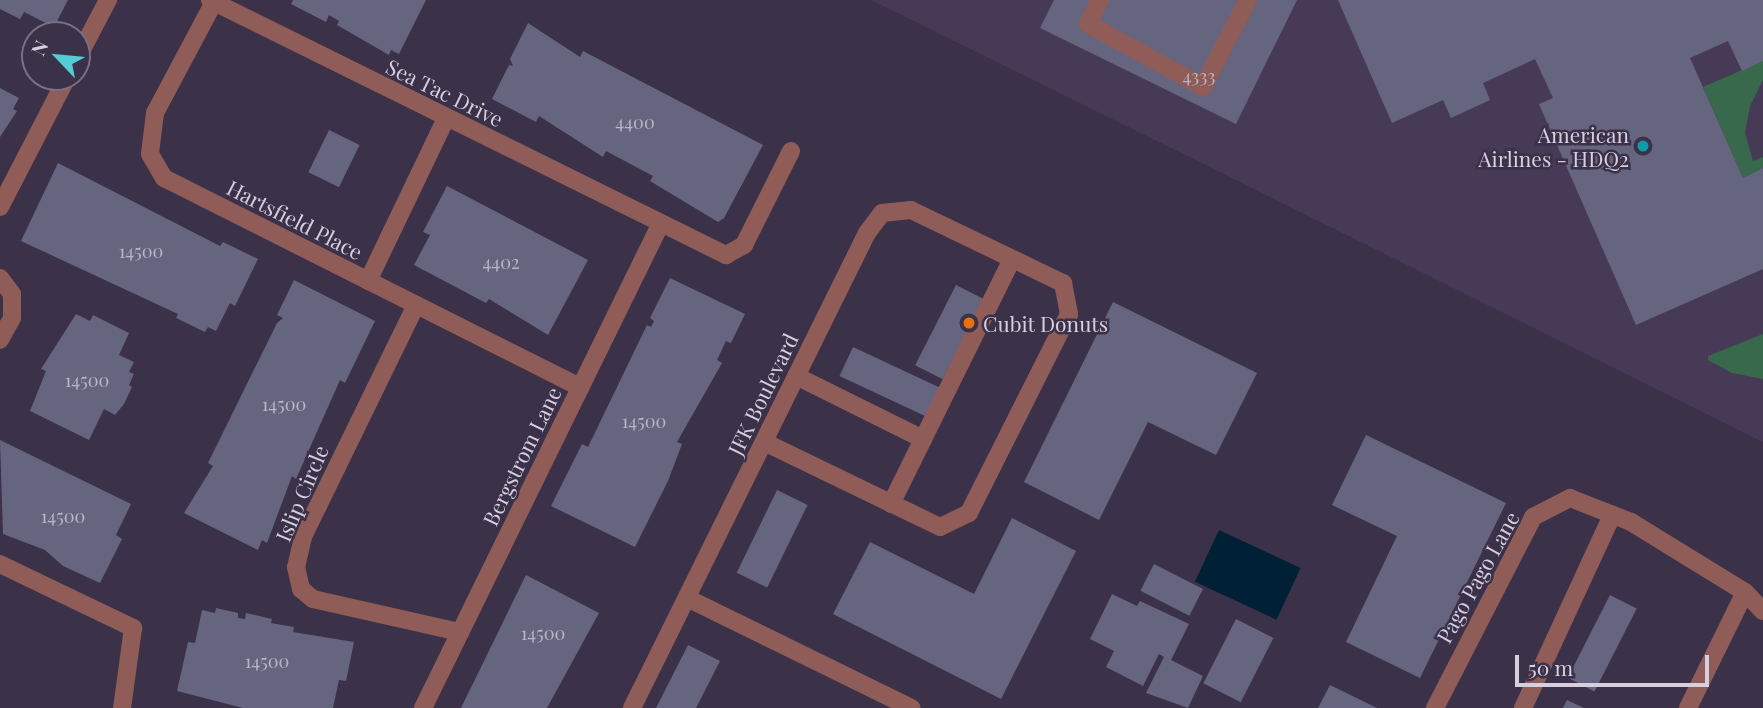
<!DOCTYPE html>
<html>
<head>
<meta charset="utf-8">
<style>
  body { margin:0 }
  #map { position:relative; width:1763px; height:708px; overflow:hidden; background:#3b3149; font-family:"Playfair Display",serif }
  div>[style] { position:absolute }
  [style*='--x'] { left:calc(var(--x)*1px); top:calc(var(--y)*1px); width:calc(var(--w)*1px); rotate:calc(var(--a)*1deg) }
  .built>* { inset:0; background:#463a57 }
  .green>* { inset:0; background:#38694d }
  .water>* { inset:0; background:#002035; transform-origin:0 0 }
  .building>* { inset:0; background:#666580; transform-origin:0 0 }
  .minor>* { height:18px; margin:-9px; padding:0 9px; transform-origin:9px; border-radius:9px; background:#8f5c58 }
  .dots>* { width:19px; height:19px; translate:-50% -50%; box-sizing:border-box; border:4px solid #3b3149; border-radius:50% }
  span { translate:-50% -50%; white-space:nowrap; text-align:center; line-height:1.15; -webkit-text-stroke:5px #3b3149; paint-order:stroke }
  .number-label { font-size:18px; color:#b9b4c6 }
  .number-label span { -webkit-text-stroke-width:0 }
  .street-label { font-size:21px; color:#d5cfde }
  .poi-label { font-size:21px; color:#d5cfde }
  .right { translate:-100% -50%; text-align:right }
  .left { translate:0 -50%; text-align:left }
  .north { position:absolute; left:21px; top:21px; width:70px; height:70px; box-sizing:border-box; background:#3b3149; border:2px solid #797085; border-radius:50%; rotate:296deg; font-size:19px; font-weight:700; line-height:28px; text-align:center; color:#d5cfde }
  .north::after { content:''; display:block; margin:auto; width:24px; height:32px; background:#52ccd5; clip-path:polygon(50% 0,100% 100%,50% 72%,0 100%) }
  .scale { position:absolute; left:1515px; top:655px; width:194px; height:32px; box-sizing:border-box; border:4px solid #d5cfde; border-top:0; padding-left:9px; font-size:21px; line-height:24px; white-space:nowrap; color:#d5cfde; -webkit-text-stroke:5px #3b3149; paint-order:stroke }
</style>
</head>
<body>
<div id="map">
  <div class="built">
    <div style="clip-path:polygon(871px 0,1763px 0,1763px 442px,1234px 179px)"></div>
  </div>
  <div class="green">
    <div style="clip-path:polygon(1763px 61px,1763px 80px,1750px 106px,1745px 133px,1753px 161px,1763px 157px,1763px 168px,1743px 178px,1703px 87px)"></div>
    <div style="clip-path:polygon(1763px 334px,1763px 379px,1732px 373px,1708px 360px,1708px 356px)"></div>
  </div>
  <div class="water">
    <div style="left:1219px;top:530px;width:90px;height:57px;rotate:25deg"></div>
  </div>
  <div class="building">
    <div style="clip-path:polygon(0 0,68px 0,54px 27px,24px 12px,20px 19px,0 9px)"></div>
    <div style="clip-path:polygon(293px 0,426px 0,399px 54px,391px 50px,389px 55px,337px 25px,339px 21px,329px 15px,326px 22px,291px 4px)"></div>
    <div style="clip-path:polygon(1054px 0,1297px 0,1236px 124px,1040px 28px)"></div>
    <div style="clip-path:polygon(1338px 0,1763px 0,1763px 61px,1742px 71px,1728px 41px,1690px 58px,1743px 178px,1763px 168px,1763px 269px,1636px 325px,1539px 104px,1553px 98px,1535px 59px,1483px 83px,1490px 100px,1451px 118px,1443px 100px,1392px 123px)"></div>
    <div style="clip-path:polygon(528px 23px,580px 57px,583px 51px,763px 145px,724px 218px,718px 222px,650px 181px,653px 176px,606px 151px,603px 157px,539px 116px,536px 122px,492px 99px,509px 65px,513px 66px,510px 59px)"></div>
    <div style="clip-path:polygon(0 88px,19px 98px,13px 109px,17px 111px,0 137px)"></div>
    <div style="left:329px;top:130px;width:34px;height:47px;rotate:26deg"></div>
    <div style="clip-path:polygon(58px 163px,220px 246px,223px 242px,258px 259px,235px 306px,230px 303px,216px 331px,208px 327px,205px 332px,176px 318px,178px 314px,21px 241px)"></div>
    <div style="clip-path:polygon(447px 186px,588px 260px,548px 335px,489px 299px,486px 303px,414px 265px,430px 235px,423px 232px)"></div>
    <div style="clip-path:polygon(670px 278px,745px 314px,731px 343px,726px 341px,717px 360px,722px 363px,677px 442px,682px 444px,668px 481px,635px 547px,551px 506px,582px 444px,588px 447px,647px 325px,651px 327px,654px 321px,650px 318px)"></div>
    <div style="clip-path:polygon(294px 280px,375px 321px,345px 383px,340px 380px,296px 479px,292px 476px,267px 543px,262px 540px,258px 550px,184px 513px,213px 466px,208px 463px,277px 323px,283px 318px,277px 315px)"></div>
    <div style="left:956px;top:285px;width:31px;height:90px;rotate:27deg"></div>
    <div style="clip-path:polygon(1113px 302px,1257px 373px,1216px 455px,1148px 422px,1099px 520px,1024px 482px)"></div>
    <div style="clip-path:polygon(76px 314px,90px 321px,93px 315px,129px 333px,119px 355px,134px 362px,129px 372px,134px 374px,129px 385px,132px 387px,124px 404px,115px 415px,104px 409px,89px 440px,30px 411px,46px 371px,41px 369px)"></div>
    <div style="left:853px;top:347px;width:95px;height:32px;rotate:25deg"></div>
    <div style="clip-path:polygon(1366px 435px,1506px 503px,1420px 678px,1346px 642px,1397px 536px,1332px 505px)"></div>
    <div style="clip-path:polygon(0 440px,131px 504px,116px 535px,122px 539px,100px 583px,63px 566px,45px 550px,3px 534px)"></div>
    <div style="left:777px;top:490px;width:34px;height:92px;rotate:26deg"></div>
    <div style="clip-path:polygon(1012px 518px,1076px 551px,1001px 699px,833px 614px,870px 542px,974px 594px)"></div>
    <div style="left:1154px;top:564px;width:55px;height:30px;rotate:27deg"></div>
    <div style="clip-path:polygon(526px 575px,599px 613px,547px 708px,461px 708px)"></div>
    <div style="clip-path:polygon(1112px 594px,1137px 606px,1140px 601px,1189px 624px,1171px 660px,1203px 676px,1188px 708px,1146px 693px,1164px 657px,1159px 654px,1143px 686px,1106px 667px,1114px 651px,1090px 639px)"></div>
    <div style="left:1610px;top:595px;width:30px;height:93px;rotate:27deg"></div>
    <div style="clip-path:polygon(216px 608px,238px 613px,238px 618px,245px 619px,246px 613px,272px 619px,271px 623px,294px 627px,293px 632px,354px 642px,346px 681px,339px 680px,333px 708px,243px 708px,177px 691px,188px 642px,195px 643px,202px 610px,215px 613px)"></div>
    <div style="left:1236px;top:619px;width:42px;height:72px;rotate:27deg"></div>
    <div style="clip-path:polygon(688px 645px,720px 661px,696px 708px,656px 708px)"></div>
    <div style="clip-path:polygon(1330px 685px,1377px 708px,1318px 708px)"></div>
    <div style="clip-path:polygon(1567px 700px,1584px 708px,1563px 708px)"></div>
  </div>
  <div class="minor">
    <div style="--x:210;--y:0;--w:576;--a:26.3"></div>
    <div style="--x:726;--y:255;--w:21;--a:-29"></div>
    <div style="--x:744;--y:245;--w:105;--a:-63.4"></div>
    <div style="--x:1100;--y:0;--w:27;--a:117"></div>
    <div style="--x:1088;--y:24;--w:131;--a:28.7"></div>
    <div style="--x:1203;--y:87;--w:98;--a:-62.7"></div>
    <div style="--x:214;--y:2;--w:126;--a:118"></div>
    <div style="--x:155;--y:113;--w:41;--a:97"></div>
    <div style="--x:150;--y:154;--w:28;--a:60"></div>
    <div style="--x:164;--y:178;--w:466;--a:26.7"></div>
    <div style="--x:77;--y:59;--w:67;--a:-62.3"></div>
    <div style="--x:0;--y:207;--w:146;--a:-62.7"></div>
    <div style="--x:0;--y:278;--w:20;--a:53"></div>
    <div style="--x:12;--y:294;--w:24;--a:90"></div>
    <div style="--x:12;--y:318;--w:25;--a:119"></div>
    <div style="--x:368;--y:281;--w:181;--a:-64.4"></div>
    <div style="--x:416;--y:305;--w:258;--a:116"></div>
    <div style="--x:303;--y:537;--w:31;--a:103"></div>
    <div style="--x:296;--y:567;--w:23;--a:77"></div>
    <div style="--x:301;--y:589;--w:16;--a:40"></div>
    <div style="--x:313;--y:599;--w:151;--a:12.7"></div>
    <div style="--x:796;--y:376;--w:142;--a:26.4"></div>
    <div style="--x:891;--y:504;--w:273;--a:-63.7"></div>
    <div style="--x:0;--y:564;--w:148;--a:25.7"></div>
    <div style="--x:133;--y:628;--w:81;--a:97.8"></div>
    <div style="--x:687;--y:598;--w:250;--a:26.1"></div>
    <div style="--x:423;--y:708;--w:538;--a:-63.86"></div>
    <div style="--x:632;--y:708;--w:530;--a:-63.68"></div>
    <div style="--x:867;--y:233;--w:25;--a:-53"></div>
    <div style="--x:882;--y:213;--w:29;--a:-6"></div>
    <div style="--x:911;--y:210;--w:169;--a:25.7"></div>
    <div style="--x:1063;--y:283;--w:32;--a:79"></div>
    <div style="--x:1069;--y:314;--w:223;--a:116.7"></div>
    <div style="--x:969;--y:513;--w:32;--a:154"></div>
    <div style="--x:940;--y:527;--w:195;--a:-154.2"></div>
    <div style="--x:1435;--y:708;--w:215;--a:-62.8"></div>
    <div style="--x:1533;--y:517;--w:42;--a:-27.2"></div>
    <div style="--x:1570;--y:498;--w:66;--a:21.5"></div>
    <div style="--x:1631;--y:522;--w:134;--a:31.6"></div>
    <div style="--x:1745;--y:592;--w:26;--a:47"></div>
    <div style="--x:1523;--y:708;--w:213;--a:-65.2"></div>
    <div style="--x:1688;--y:708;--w:129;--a:-63.8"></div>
  </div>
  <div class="dots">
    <div style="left:1643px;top:146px;background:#0f9aa8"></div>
    <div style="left:969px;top:323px;background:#e8710a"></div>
  </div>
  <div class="number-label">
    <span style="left:1199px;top:76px">4333</span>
    <span style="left:635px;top:122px">4400</span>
    <span style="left:141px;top:251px">14500</span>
    <span style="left:501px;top:262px">4402</span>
    <span style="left:87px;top:380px">14500</span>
    <span style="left:284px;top:404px">14500</span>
    <span style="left:644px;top:421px">14500</span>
    <span style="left:63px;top:516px">14500</span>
    <span style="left:543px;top:633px">14500</span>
    <span style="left:267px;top:661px">14500</span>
  </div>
  <div class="street-label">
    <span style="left:445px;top:92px;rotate:26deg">Sea Tac Drive</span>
    <span style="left:295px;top:219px;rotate:27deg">Hartsfield Place</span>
    <span style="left:762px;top:394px;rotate:-64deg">JFK Boulevard</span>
    <span style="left:521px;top:456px;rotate:-64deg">Bergstrom Lane</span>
    <span style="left:301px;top:493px;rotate:-67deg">Islip Circle</span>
    <span style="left:1477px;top:577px;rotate:-61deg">Pago Pago Lane</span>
  </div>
  <div class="poi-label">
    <span class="right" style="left:1629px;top:146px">American<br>Airlines - HDQ2</span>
    <span class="left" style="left:983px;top:323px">Cubit Donuts</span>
  </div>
  <div class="north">N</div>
  <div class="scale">50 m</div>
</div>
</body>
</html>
